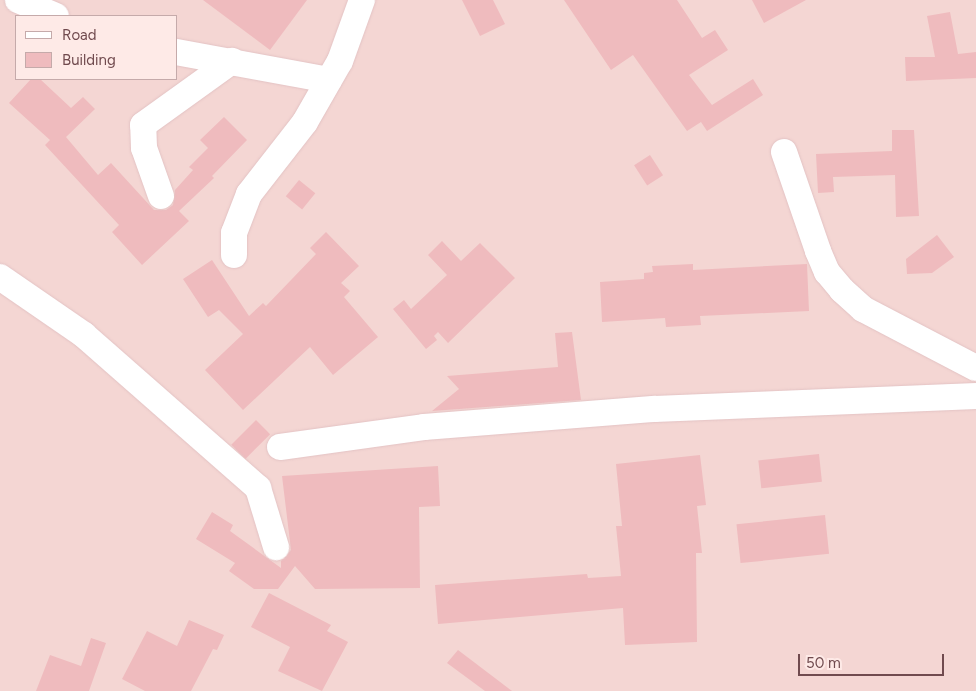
<!DOCTYPE html>
<html>
<head>
<meta charset="utf-8">
<style>
  body { margin:0 }
  #map { position:relative; width:976px; height:691px; overflow:hidden; background:#fbe5e1; font-family:Figtree,sans-serif }
  div>[style] { position:absolute }
  [style*='--x'] { left:calc(var(--x)*1px); top:calc(var(--y)*1px); width:calc(var(--w)*1px); rotate:calc(var(--a)*1deg) }
  .residential>* { inset:0; background:#f4d6d3 }
  .building>* { inset:0; background:#efbbbe; transform-origin:0 0 }
  .roads { filter:drop-shadow(0 0 1px #e3c3c4) drop-shadow(0 0 1px #e3c3c4) }
  .minor>* { height:26px; margin:-13px; padding:0 13px; transform-origin:13px; border-radius:13px; background:#fff }
  span { translate:-50% -50%; white-space:nowrap; text-align:center; line-height:1.15; -webkit-text-stroke:4px #feeae7; paint-order:stroke }
  .legend { position:absolute; left:15px; top:15px; width:162px; height:65px; box-sizing:border-box; background:#feeae7; border:1px solid #c5aaaa; margin:0; padding:6px 9px; list-style:none; font-size:15px; color:#704a4e }
  .legend li { display:flex; align-items:center; gap:10px; height:25px }
  .legend b { width:25px; border:1px solid #c5aaaa }
  .scale { position:absolute; left:798px; top:654px; width:146px; height:22px; box-sizing:border-box; border:2px solid #704a4e; border-top:0; padding-left:6px; font-size:15px; line-height:18px; white-space:nowrap; color:#704a4e; -webkit-text-stroke:4px #feeae7; paint-order:stroke }
</style>
</head>
<body>
<div id="map">
  <div class="residential">
    <div style="clip-path:polygon(evenodd,0 0,976px 0,976px 691px,0 691px,0 0,16px 16px,176px 16px,176px 79px,16px 79px,16px 16px)"></div>
  </div>
  <div class="building">
    <div style="clip-path:polygon(203px 0,307px 0,270px 50px)"></div>
    <div style="clip-path:polygon(462px 0,493px 0,505px 24px,480px 36px)"></div>
    <div style="clip-path:polygon(564px 0,677px 0,702px 38px,715px 30px,728px 50px,689px 75px,712px 105px,753px 79px,763px 95px,707px 131px,701px 122px,687px 131px,633px 55px,611px 70px)"></div>
    <div style="clip-path:polygon(752px 0,806px 0,764px 23px)"></div>
    <div style="clip-path:polygon(950px 12px,958px 54px,976px 52px,976px 78px,906px 81px,905px 57px,935px 57px,927px 16px)"></div>
    <div style="clip-path:polygon(31px 79px,40px 79px,71px 108px,83px 97px,95px 109px,66px 137px,98px 175px,111px 163px,154px 210px,166px 210px,173px 205px,175px 190px,193px 170px,189px 167px,208px 148px,200px 140px,224px 117px,247px 140px,212px 176px,214px 178px,179px 211px,189px 221px,142px 265px,112px 232px,119px 225px,45px 145px,50px 140px,9px 103px)"></div>
    <div style="clip-path:polygon(892px 130px,914px 130px,919px 216px,896px 217px,895px 175px,833px 177px,834px 192px,818px 193px,816px 154px,892px 151px)"></div>
    <div style="left:650px;top:155px;width:24px;height:19px;rotate:57deg"></div>
    <div style="left:299px;top:180px;width:21px;height:21px;rotate:39deg"></div>
    <div style="clip-path:polygon(326px 232px,359px 266px,341px 283px,350px 291px,344px 297px,378px 337px,333px 375px,310px 347px,243px 410px,205px 370px,243px 334px,219px 310px,208px 317px,183px 279px,212px 260px,249px 316px,263px 303px,266px 306px,316px 254px,310px 248px)"></div>
    <div style="clip-path:polygon(937px 235px,954px 257px,932px 273px,907px 274px,906px 259px)"></div>
    <div style="clip-path:polygon(442px 241px,461px 261px,480px 243px,515px 278px,448px 343px,438px 332px,434px 336px,437px 340px,426px 349px,393px 309px,404px 300px,411px 309px,447px 275px,428px 255px)"></div>
    <div style="clip-path:polygon(693px 264px,693px 270px,807px 264px,809px 311px,700px 316px,701px 325px,666px 327px,665px 318px,602px 322px,600px 282px,644px 279px,644px 273px,653px 272px,652px 266px)"></div>
    <div style="clip-path:polygon(572px 332px,581px 400px,432px 411px,459px 389px,447px 376px,558px 367px,555px 333px)"></div>
    <div style="left:256px;top:420px;width:20px;height:35px;rotate:45deg"></div>
    <div style="left:819px;top:454px;width:28px;height:61px;rotate:84deg"></div>
    <div style="clip-path:polygon(700px 455px,706px 505px,697px 506px,702px 553px,696px 553px,697px 642px,625px 645px,623px 608px,438px 624px,435px 585px,587px 574px,588px 578px,621px 576px,616px 526px,622px 526px,616px 464px)"></div>
    <div style="clip-path:polygon(438px 466px,440px 506px,419px 507px,420px 588px,315px 589px,295px 566px,278px 589px,254px 589px,229px 571px,235px 563px,196px 539px,212px 512px,233px 525px,230px 531px,281px 568px,281px 561px,291px 550px,282px 476px)"></div>
    <div style="left:825px;top:515px;width:39px;height:89px;rotate:84deg"></div>
    <div style="clip-path:polygon(269px 593px,331px 625px,327px 631px,348px 642px,322px 691px,278px 671px,290px 647px,251px 627px)"></div>
    <div style="clip-path:polygon(189px 620px,224px 635px,217px 650px,213px 649px,191px 691px,145px 691px,122px 679px,147px 631px,177px 646px)"></div>
    <div style="clip-path:polygon(91px 638px,106px 643px,89px 691px,36px 691px,50px 655px,81px 666px)"></div>
    <div style="clip-path:polygon(458px 650px,512px 691px,485px 691px,447px 663px)"></div>
  </div>
  <div class="roads">
    <div class="minor">
      <div style="--x:18;--y:0;--w:41;--a:22.8"></div>
      <div style="--x:176;--y:52;--w:155;--a:10.4"></div>
      <div style="--x:784;--y:152;--w:105;--a:71"></div>
      <div style="--x:818;--y:251;--w:23;--a:67"></div>
      <div style="--x:827;--y:272;--w:23;--a:50"></div>
      <div style="--x:842;--y:290;--w:28;--a:42"></div>
      <div style="--x:863;--y:309;--w:127;--a:27.6"></div>
      <div style="--x:161;--y:196;--w:51;--a:-109.5"></div>
      <div style="--x:144;--y:148;--w:23;--a:-92"></div>
      <div style="--x:143;--y:125;--w:110;--a:-35.7"></div>
      <div style="--x:234;--y:255;--w:22;--a:-90"></div>
      <div style="--x:234;--y:233;--w:42;--a:-69"></div>
      <div style="--x:249;--y:194;--w:91;--a:-52.1"></div>
      <div style="--x:305;--y:122;--w:70;--a:-60.2"></div>
      <div style="--x:340;--y:61;--w:65;--a:-70.2"></div>
      <div style="--x:0;--y:277;--w:102;--a:34.6"></div>
      <div style="--x:84;--y:335;--w:232;--a:41.3"></div>
      <div style="--x:258;--y:488;--w:62;--a:73"></div>
      <div style="--x:280;--y:447;--w:145;--a:-7.9"></div>
      <div style="--x:424;--y:427;--w:232;--a:-4.5"></div>
      <div style="--x:655;--y:409;--w:321;--a:-2.3"></div>
    </div>
  </div>
  <ul class="legend">
  <li><b style="height:6px;background:#fff"></b>Road</li>
  <li><b style="height:14px;background:#efbbbe"></b>Building</li>
  </ul>
  <div class="scale">50 m</div>
</div>
</body>
</html>
